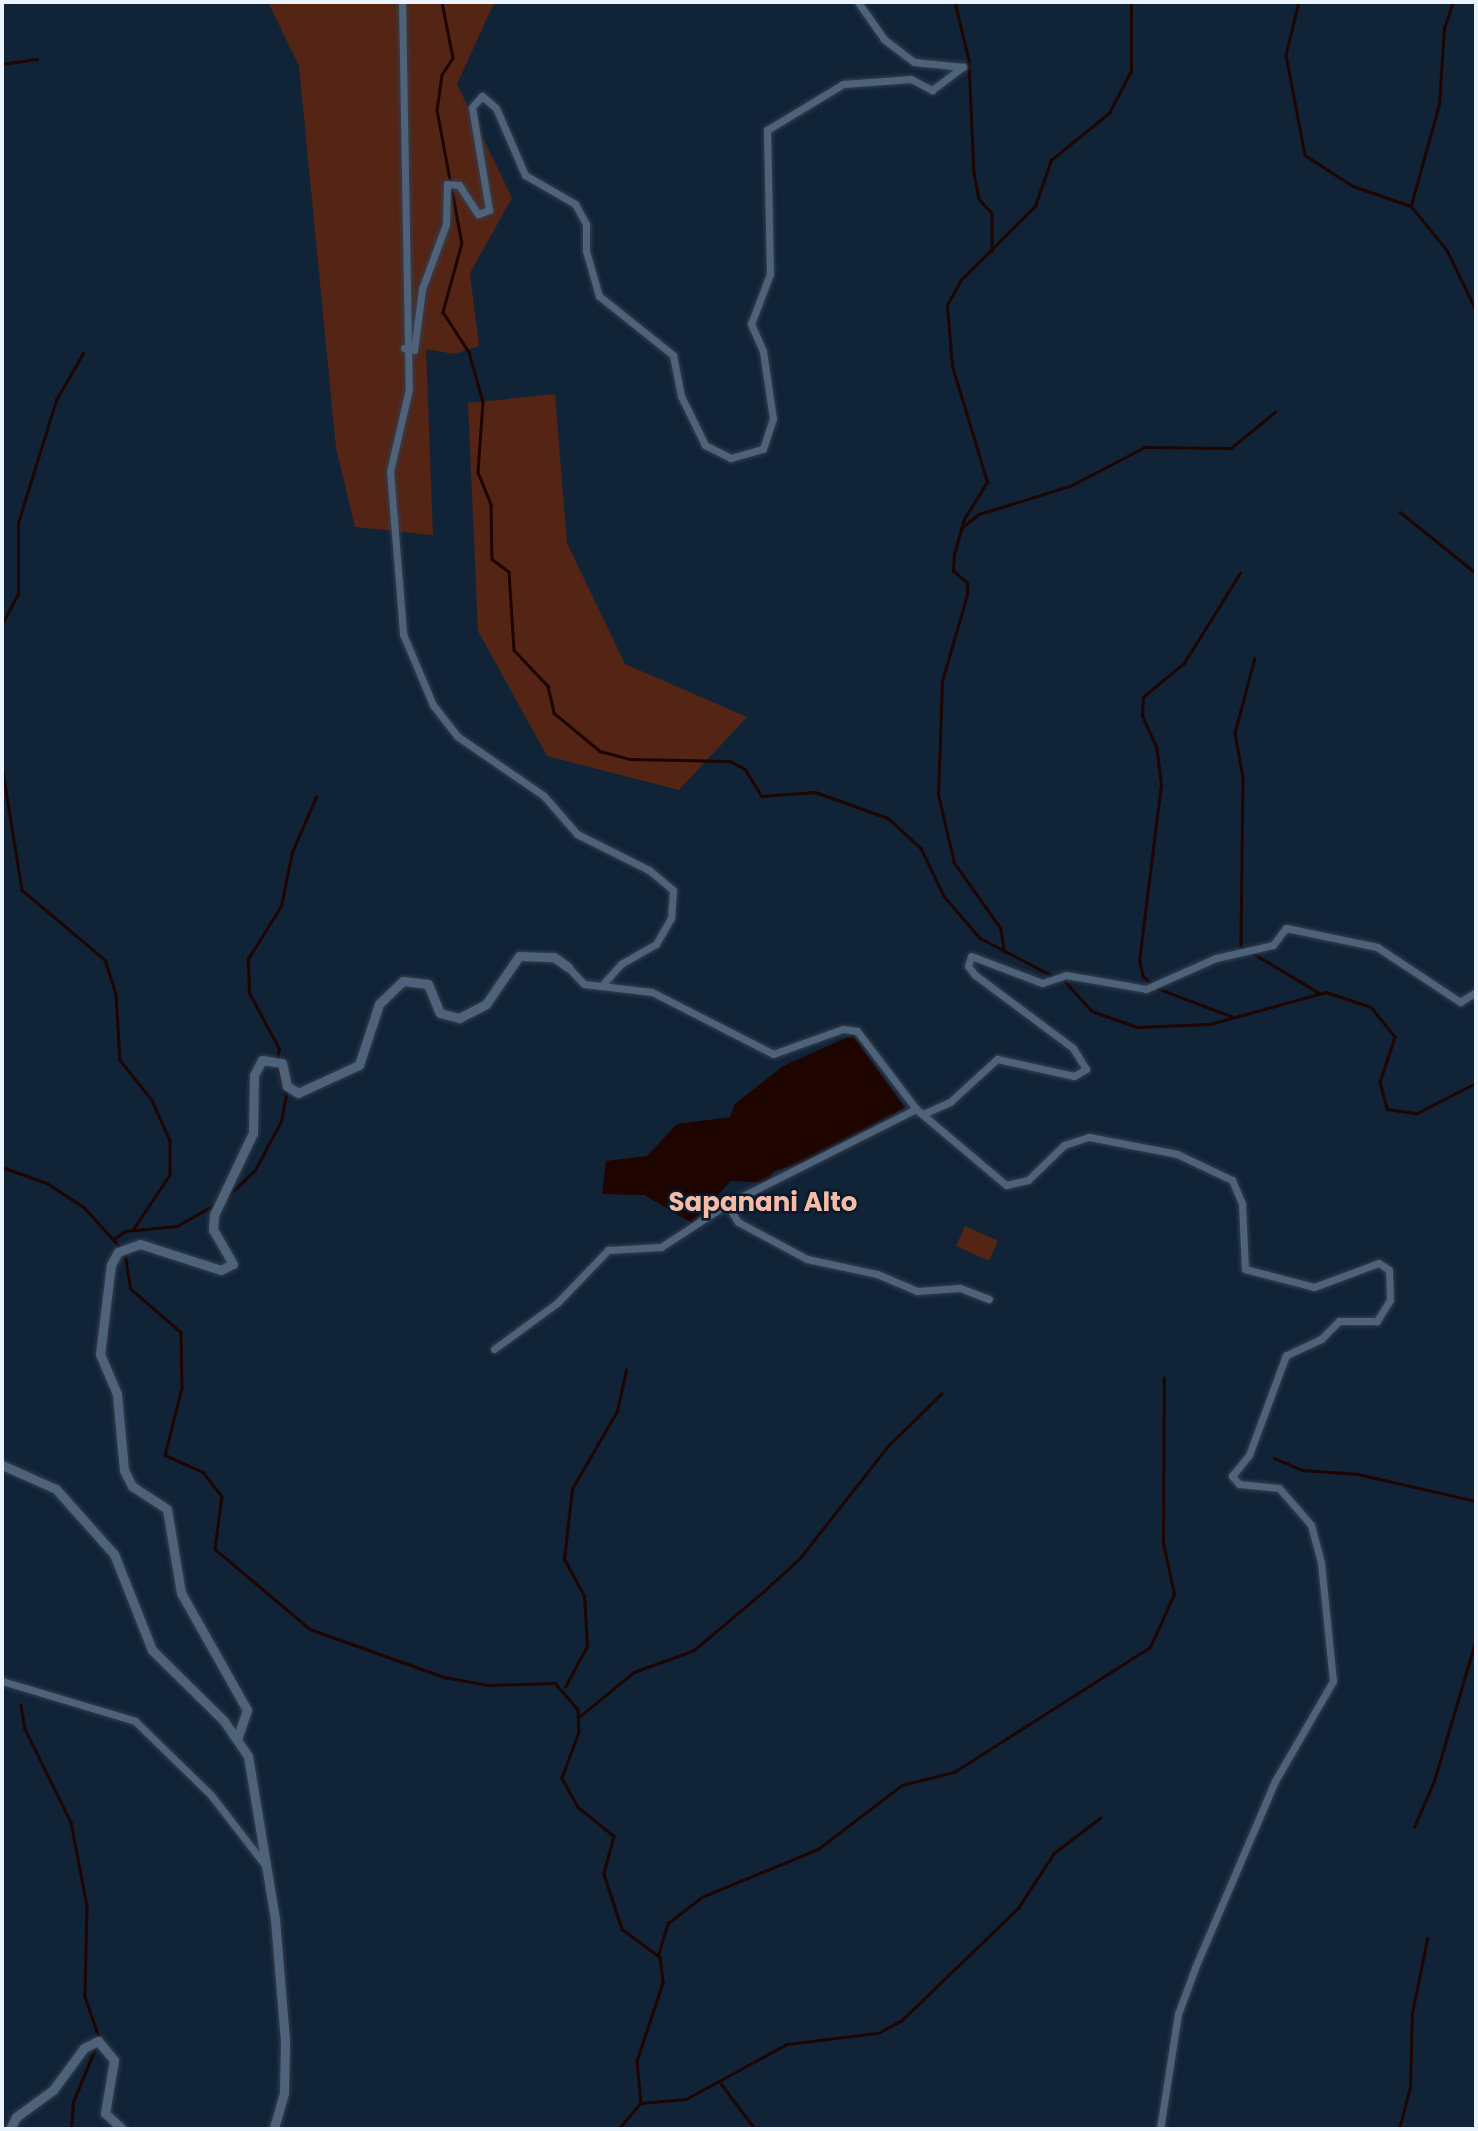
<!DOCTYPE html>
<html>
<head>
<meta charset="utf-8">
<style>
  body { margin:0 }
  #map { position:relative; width:1478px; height:2131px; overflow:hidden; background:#112337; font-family:Poppins,sans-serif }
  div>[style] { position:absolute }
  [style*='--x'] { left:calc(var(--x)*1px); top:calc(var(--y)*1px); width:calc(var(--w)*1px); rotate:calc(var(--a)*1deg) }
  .green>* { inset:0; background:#542514; transform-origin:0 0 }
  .water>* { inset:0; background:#1e0500 }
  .stream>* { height:2.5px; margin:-1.25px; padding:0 1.25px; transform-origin:1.25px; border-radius:1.25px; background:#1e0500 }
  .roads { filter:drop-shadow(0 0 2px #333f4f) drop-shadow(0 0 2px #333f4f) }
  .minor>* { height:7px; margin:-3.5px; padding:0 3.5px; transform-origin:3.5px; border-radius:3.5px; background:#4e637a }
  .tertiary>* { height:9px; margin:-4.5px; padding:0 4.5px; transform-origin:4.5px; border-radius:4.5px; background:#4e637a }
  span { translate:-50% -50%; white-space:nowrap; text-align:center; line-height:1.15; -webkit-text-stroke:5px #081a2d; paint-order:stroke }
  .quarter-label { font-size:26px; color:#fabba5; font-weight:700 }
  .frame { position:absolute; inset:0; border:4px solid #eaf3fe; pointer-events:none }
</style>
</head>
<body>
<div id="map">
  <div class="green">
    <div style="clip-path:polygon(268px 2px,501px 2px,493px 5px,457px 84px,512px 198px,470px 273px,479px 346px,454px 354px,426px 349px,433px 535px,355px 527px,336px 448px,299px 66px)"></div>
    <div style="clip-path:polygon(555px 394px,567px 543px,625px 664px,747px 717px,679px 790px,547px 756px,478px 631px,468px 403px)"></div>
    <div style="left:965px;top:1226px;width:36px;height:22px;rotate:24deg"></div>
  </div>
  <div class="water">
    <div style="clip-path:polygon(853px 1035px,905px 1108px,802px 1163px,774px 1171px,767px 1183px,731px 1181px,692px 1223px,644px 1195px,602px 1194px,606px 1161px,647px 1156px,677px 1124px,730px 1117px,735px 1104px,783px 1066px)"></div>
  </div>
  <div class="stream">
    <div style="--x:442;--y:2;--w:57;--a:78.9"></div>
    <div style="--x:453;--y:58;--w:20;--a:123"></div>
    <div style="--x:442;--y:75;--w:35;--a:98"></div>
    <div style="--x:437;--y:110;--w:135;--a:79.4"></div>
    <div style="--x:462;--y:243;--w:72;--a:105.4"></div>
    <div style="--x:443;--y:312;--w:48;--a:57"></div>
    <div style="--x:469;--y:352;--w:52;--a:74.4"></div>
    <div style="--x:483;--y:402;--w:70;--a:94.1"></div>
    <div style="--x:478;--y:472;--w:35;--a:68"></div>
    <div style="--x:491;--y:504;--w:55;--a:89"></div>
    <div style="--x:492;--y:559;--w:21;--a:37"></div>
    <div style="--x:509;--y:572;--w:78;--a:86.3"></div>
    <div style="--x:514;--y:650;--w:50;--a:46.6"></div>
    <div style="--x:548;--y:686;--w:28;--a:77"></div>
    <div style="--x:554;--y:713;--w:60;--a:39.6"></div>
    <div style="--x:600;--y:751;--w:31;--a:15"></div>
    <div style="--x:630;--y:759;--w:100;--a:1.1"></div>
    <div style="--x:730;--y:761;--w:17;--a:28"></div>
    <div style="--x:745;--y:769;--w:32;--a:58"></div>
    <div style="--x:762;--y:796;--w:53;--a:-4.3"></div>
    <div style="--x:815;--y:792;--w:77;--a:19.6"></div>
    <div style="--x:888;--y:818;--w:45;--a:42.3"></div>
    <div style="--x:921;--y:848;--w:53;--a:64.4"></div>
    <div style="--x:944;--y:896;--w:55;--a:49.4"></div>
    <div style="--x:980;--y:938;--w:82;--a:27.5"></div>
    <div style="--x:955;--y:2;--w:60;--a:76.4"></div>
    <div style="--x:969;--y:60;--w:113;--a:87.5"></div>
    <div style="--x:974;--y:173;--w:26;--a:79"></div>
    <div style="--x:979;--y:199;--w:19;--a:47"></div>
    <div style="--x:992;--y:213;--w:38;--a:90"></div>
    <div style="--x:1299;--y:2;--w:55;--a:103.8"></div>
    <div style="--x:1286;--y:55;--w:102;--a:79.2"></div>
    <div style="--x:1305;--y:155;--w:57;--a:32.9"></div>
    <div style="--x:1353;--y:186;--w:61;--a:19"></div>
    <div style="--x:1411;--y:206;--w:57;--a:50.7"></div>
    <div style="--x:1447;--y:250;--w:67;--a:64.2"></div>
    <div style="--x:2;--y:64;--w:35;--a:-8"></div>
    <div style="--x:1411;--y:205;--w:105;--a:-74.5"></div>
    <div style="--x:1439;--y:104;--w:76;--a:-86.2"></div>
    <div style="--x:1444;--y:28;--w:28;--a:-71"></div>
    <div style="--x:1400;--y:512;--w:97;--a:38.8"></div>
    <div style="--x:961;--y:528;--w:23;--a:-38"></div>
    <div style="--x:979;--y:514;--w:95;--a:-17.1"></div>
    <div style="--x:1070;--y:486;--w:85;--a:-27.5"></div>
    <div style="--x:1145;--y:447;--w:86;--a:0.7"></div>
    <div style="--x:1231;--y:448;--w:57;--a:-39.3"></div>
    <div style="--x:2;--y:624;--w:34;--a:-62"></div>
    <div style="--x:18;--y:594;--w:71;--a:-90"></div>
    <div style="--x:18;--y:523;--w:129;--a:-72.8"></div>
    <div style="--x:56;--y:400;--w:54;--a:-60.1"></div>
    <div style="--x:1255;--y:658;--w:78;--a:104.9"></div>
    <div style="--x:1235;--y:733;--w:45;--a:79.7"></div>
    <div style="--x:1243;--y:777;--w:169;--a:90.7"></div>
    <div style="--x:1241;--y:946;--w:93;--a:31"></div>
    <div style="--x:2;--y:765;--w:127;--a:80.9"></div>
    <div style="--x:22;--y:890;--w:109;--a:40.1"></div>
    <div style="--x:105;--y:960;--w:35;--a:72"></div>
    <div style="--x:116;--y:993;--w:67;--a:86.6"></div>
    <div style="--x:120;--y:1060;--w:51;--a:51.3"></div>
    <div style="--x:152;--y:1100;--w:45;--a:66.3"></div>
    <div style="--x:170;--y:1141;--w:34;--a:90"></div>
    <div style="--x:170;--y:1175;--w:66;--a:123.9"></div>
    <div style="--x:1004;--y:952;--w:24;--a:-99"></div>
    <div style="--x:1000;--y:928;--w:80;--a:-125.3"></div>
    <div style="--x:954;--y:863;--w:70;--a:-103.2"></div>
    <div style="--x:938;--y:795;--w:114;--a:-88"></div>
    <div style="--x:942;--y:681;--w:90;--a:-73.8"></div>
    <div style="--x:967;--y:595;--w:12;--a:-90"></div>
    <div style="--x:967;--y:583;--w:18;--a:-139"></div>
    <div style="--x:953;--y:571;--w:17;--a:-87"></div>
    <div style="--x:954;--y:554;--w:36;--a:-74"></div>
    <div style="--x:964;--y:519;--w:44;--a:-58.1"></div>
    <div style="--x:987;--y:482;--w:121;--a:-106.8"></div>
    <div style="--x:952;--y:366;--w:61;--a:-94.7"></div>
    <div style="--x:947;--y:305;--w:29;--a:-61"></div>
    <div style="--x:961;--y:280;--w:105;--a:-45"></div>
    <div style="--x:1035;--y:206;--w:49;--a:-70.8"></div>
    <div style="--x:1051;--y:160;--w:75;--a:-39"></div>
    <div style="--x:1109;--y:113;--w:47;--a:-62.4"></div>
    <div style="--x:1131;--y:71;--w:69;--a:-90"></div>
    <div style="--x:1063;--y:979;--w:43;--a:47.8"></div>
    <div style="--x:1092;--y:1011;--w:48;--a:19.6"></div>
    <div style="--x:1137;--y:1027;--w:73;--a:-2.4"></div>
    <div style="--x:1210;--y:1024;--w:120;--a:-15.4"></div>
    <div style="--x:1326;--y:992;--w:47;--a:18.4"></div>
    <div style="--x:1371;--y:1007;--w:38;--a:51"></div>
    <div style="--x:1395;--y:1037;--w:47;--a:108.4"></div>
    <div style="--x:1380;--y:1082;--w:28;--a:75"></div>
    <div style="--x:1387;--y:1109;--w:30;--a:8"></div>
    <div style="--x:1417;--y:1113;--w:66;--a:-27"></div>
    <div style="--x:1232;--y:1017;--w:79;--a:-159.3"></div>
    <div style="--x:1158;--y:989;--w:19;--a:-141"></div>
    <div style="--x:1143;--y:977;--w:16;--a:-104"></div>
    <div style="--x:1139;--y:961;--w:177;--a:-82.9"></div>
    <div style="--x:1161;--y:785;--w:38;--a:-97"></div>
    <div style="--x:1156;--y:747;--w:34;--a:-114"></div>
    <div style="--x:1142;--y:716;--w:19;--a:-87"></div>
    <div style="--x:1143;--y:697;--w:53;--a:-39.7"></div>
    <div style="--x:1184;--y:663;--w:106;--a:-58.1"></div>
    <div style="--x:277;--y:1059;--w:10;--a:-79"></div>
    <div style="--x:279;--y:1049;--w:64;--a:-118.2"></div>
    <div style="--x:249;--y:993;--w:34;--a:-92"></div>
    <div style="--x:248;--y:959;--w:62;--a:-58.1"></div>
    <div style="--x:281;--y:906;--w:55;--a:-78.5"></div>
    <div style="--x:292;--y:852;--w:60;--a:-66.4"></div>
    <div style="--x:2;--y:1167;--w:48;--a:19.6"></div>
    <div style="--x:47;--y:1183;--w:44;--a:33"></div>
    <div style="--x:84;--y:1207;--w:55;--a:47.9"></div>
    <div style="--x:226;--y:1198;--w:40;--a:-44"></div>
    <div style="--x:255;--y:1170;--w:55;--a:-62"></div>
    <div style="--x:281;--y:1121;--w:25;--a:-79"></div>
    <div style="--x:286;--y:1096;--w:32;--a:-108"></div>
    <div style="--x:114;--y:1239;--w:14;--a:-36"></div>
    <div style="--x:125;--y:1231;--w:52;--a:-5.5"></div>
    <div style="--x:177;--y:1226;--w:43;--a:-29.6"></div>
    <div style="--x:125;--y:1253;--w:36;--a:81"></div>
    <div style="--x:131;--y:1289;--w:66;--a:40.7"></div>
    <div style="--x:181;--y:1332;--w:56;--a:89"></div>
    <div style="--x:182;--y:1388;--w:69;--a:104.2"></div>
    <div style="--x:165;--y:1455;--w:42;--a:24.1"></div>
    <div style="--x:203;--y:1472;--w:31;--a:52"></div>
    <div style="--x:222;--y:1496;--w:53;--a:97.5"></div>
    <div style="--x:215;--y:1549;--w:124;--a:40.1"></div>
    <div style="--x:310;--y:1629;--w:142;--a:19.7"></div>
    <div style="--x:444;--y:1677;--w:45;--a:10.3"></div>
    <div style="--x:488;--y:1685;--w:67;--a:-1.7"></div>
    <div style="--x:555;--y:1683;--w:35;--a:49"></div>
    <div style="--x:578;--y:1709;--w:23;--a:88"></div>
    <div style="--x:579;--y:1732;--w:49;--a:110.3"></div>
    <div style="--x:562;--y:1778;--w:33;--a:61"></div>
    <div style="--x:578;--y:1807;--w:46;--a:38.9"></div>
    <div style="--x:614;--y:1836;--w:39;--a:105"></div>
    <div style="--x:604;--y:1874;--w:58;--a:71.9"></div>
    <div style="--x:622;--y:1929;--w:47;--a:36.4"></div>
    <div style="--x:660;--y:1957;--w:26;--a:83"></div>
    <div style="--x:663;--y:1983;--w:82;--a:108.4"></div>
    <div style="--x:637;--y:2061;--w:42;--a:84.6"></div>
    <div style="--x:641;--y:2103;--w:34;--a:130"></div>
    <div style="--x:1274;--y:1458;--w:30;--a:23"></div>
    <div style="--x:1302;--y:1470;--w:56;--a:4.1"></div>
    <div style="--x:1358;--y:1474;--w:121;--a:12.9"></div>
    <div style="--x:565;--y:1687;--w:47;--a:-61.8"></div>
    <div style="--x:587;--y:1646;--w:50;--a:-93.4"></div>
    <div style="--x:584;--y:1596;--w:42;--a:-118.4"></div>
    <div style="--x:564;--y:1559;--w:70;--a:-83.5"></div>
    <div style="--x:572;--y:1489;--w:90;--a:-60"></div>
    <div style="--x:617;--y:1411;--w:42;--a:-77.6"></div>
    <div style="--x:21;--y:1705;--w:24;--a:81"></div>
    <div style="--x:25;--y:1729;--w:104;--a:63.7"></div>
    <div style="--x:71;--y:1822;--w:86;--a:79.2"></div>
    <div style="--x:87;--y:1906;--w:91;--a:91.3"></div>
    <div style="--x:85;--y:1997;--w:42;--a:70.7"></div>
    <div style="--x:579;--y:1717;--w:71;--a:-39.3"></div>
    <div style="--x:634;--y:1672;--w:64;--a:-20.1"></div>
    <div style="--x:694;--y:1650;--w:92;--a:-40.1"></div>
    <div style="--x:764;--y:1591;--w:49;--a:-42.5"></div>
    <div style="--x:800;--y:1558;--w:141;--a:-51.9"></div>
    <div style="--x:887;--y:1447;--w:76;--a:-44.5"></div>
    <div style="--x:1414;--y:1827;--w:50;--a:-66.5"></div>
    <div style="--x:1434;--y:1781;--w:148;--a:-73.5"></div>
    <div style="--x:658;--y:1955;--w:34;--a:-73"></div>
    <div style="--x:668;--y:1923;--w:43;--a:-37.4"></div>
    <div style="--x:702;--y:1897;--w:126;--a:-22.5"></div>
    <div style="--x:818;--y:1849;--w:106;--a:-37.3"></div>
    <div style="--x:902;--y:1785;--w:54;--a:-14"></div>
    <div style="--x:954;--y:1772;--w:232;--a:-32.5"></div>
    <div style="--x:1150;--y:1647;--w:58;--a:-65.6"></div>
    <div style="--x:1174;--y:1594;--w:52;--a:-102.2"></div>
    <div style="--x:1163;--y:1543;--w:165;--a:-89.7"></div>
    <div style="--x:720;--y:2082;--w:59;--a:53.3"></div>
    <div style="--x:641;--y:2103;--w:45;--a:-5.1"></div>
    <div style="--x:686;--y:2099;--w:115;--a:-28.6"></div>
    <div style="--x:787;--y:2044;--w:92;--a:-6.9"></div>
    <div style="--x:878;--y:2033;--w:26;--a:-28"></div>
    <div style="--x:901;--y:2021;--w:163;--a:-44"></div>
    <div style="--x:1018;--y:1908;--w:66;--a:-56.8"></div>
    <div style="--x:1054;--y:1853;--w:58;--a:-37.3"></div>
    <div style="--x:71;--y:2129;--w:27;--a:-86"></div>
    <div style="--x:73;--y:2102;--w:63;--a:-67.5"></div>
    <div style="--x:1399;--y:2129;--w:43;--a:-75.3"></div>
    <div style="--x:1410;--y:2087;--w:74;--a:-88.5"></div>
    <div style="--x:1412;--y:2013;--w:76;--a:-78.5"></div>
  </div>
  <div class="roads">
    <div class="minor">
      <div style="--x:402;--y:2;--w:387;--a:89"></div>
      <div style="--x:409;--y:389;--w:84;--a:103"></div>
      <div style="--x:390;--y:471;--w:164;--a:85.4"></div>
      <div style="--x:403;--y:634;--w:77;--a:67.1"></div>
      <div style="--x:433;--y:705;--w:39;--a:52"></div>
      <div style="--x:457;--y:736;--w:106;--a:34.6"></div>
      <div style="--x:544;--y:796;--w:50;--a:49"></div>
      <div style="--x:577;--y:834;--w:80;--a:26.6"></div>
      <div style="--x:649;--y:870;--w:31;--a:40"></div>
      <div style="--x:673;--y:890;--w:28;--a:94"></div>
      <div style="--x:671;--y:918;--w:30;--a:120"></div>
      <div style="--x:656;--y:944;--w:40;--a:150.3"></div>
      <div style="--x:621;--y:964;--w:25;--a:132"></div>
      <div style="--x:404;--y:348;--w:10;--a:11"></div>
      <div style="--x:414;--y:350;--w:62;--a:-82.5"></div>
      <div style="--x:422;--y:289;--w:69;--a:-69.7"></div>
      <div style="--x:446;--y:224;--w:40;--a:-88.6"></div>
      <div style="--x:447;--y:184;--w:12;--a:5"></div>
      <div style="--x:459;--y:185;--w:35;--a:57"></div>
      <div style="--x:478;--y:214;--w:12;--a:-20"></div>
      <div style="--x:489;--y:210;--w:104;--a:-99.4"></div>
      <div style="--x:472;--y:107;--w:15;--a:-48"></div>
      <div style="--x:482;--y:96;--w:18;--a:41"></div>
      <div style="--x:496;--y:108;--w:73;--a:66.6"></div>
      <div style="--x:525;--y:175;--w:58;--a:30.1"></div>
      <div style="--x:575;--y:204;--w:23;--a:61"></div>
      <div style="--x:586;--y:224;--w:27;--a:90"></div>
      <div style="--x:586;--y:251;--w:47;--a:73.9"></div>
      <div style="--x:599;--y:296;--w:95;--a:38.6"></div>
      <div style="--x:673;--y:355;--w:42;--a:79"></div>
      <div style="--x:681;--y:396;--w:55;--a:63.9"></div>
      <div style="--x:705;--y:445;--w:29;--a:27"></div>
      <div style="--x:731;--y:458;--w:33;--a:-16"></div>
      <div style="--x:763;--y:449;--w:32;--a:-72"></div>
      <div style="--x:773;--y:419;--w:69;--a:-98.4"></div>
      <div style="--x:763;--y:351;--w:30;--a:-114"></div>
      <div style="--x:751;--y:324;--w:53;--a:-69.2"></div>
      <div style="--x:770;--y:274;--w:144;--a:-91.2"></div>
      <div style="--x:767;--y:130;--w:89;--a:-31.2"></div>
      <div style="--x:843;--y:84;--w:68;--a:-4.2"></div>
      <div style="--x:911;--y:79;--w:24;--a:28"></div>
      <div style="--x:932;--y:90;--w:39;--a:-37"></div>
      <div style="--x:963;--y:67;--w:49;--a:-174.2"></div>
      <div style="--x:914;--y:62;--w:38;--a:-143"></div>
      <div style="--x:884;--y:39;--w:45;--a:-125.1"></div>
      <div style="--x:568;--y:967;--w:23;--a:47"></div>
      <div style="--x:584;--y:984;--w:68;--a:6.7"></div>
      <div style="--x:652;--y:992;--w:136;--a:27.1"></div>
      <div style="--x:773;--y:1054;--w:74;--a:-19.7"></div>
      <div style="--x:843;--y:1029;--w:14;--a:8"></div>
      <div style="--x:857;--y:1031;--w:98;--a:52.9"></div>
      <div style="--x:916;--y:1109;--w:118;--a:40.2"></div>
      <div style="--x:1006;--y:1185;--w:23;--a:-13"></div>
      <div style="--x:1028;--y:1180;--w:50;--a:-44.2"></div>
      <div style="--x:1064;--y:1145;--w:26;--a:-18"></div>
      <div style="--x:1089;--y:1137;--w:90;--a:10.9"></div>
      <div style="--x:1177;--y:1154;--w:61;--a:25.3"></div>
      <div style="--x:1232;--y:1180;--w:26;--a:67"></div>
      <div style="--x:1242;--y:1204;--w:65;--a:87.4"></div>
      <div style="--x:1245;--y:1269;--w:71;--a:14.6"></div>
      <div style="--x:1314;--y:1287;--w:69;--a:-20.3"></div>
      <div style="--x:1379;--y:1263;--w:12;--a:35"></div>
      <div style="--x:1389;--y:1270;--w:30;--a:88"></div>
      <div style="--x:1390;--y:1300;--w:25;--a:122"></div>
      <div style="--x:1377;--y:1321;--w:38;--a:180"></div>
      <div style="--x:1339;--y:1321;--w:25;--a:135"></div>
      <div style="--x:1321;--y:1339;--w:38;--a:155"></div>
      <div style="--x:1286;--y:1355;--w:107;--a:110.3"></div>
      <div style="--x:1249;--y:1455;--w:27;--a:129"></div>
      <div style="--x:1232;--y:1476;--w:11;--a:49"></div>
      <div style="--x:1239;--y:1484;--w:40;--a:5.7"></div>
      <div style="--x:1279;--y:1488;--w:49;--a:49.1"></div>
      <div style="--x:1311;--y:1525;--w:39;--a:75"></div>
      <div style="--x:1321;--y:1563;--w:119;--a:84.2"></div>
      <div style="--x:1333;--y:1681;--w:116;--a:120.1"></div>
      <div style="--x:1275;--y:1781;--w:203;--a:113.2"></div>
      <div style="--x:1195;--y:1968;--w:49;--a:110.3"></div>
      <div style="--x:1178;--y:2014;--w:116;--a:98.9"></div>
      <div style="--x:923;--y:1114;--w:30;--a:-24"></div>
      <div style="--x:950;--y:1102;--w:64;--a:-42.5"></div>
      <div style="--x:997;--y:1059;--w:79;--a:12.4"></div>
      <div style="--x:1074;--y:1076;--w:14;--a:-30"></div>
      <div style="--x:1086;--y:1069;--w:25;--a:-122"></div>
      <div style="--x:1073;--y:1048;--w:122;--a:-143.3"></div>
      <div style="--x:975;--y:975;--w:11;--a:-128"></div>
      <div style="--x:968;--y:966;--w:10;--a:-73"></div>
      <div style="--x:971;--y:956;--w:76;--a:20.8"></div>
      <div style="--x:1042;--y:983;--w:25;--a:-18"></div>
      <div style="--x:1066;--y:975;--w:81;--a:9.9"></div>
      <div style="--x:1146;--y:989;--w:77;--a:-23.9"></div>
      <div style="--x:1216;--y:958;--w:58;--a:-12.8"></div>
      <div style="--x:1273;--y:945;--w:21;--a:-53"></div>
      <div style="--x:1286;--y:928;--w:93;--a:11.8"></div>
      <div style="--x:1377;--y:947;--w:100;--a:33.5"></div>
      <div style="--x:1460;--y:1002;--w:19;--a:-32"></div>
      <div style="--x:727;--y:1204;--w:21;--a:59"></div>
      <div style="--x:738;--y:1222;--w:78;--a:28.2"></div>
      <div style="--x:807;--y:1259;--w:72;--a:12.1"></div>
      <div style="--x:877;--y:1274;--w:43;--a:23"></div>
      <div style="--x:917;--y:1291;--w:43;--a:-4"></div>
      <div style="--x:960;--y:1288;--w:31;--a:21"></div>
      <div style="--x:494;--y:1349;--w:78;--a:-36.1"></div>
      <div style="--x:557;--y:1303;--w:74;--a:-46.1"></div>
      <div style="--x:608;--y:1250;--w:53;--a:-3.2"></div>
      <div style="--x:661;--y:1247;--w:79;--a:-33.1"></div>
      <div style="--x:727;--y:1204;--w:212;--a:-26.7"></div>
      <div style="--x:2;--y:1681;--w:139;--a:16.7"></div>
      <div style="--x:135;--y:1721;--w:106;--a:44.2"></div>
      <div style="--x:211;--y:1795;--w:88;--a:52.4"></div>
    </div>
    <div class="tertiary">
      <div style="--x:2;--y:1465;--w:59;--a:24"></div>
      <div style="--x:56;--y:1489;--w:87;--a:48.3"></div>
      <div style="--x:114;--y:1554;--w:103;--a:68.4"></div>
      <div style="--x:152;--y:1650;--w:101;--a:44.6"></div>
      <div style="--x:224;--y:1721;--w:42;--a:55.6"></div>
      <div style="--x:248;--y:1756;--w:165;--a:80.6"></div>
      <div style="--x:275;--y:1919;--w:121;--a:85.3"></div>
      <div style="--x:285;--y:2040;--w:53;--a:91.1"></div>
      <div style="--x:284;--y:2093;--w:37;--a:106"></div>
      <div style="--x:237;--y:1739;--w:31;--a:-71"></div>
      <div style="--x:247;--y:1710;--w:134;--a:-119.4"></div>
      <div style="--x:181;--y:1593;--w:85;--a:-99.5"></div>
      <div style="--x:167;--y:1509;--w:42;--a:-146.7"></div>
      <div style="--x:132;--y:1486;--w:18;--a:-117"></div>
      <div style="--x:124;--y:1470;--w:76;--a:-95.3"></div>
      <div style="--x:117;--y:1394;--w:43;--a:-113"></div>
      <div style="--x:100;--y:1354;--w:90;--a:-83"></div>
      <div style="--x:111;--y:1265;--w:15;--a:-62"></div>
      <div style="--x:118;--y:1252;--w:23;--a:-20"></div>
      <div style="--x:140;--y:1244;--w:85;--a:17.8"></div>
      <div style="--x:221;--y:1270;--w:13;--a:-27"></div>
      <div style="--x:233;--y:1264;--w:39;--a:-120"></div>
      <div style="--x:213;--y:1230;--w:15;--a:-86"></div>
      <div style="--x:214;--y:1215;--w:91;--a:-64.6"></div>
      <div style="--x:253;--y:1133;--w:58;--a:-89"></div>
      <div style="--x:254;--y:1075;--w:17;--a:-62"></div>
      <div style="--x:262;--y:1060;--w:20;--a:9"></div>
      <div style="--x:282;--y:1063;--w:24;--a:78"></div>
      <div style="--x:287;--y:1086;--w:13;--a:32"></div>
      <div style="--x:298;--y:1093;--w:67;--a:-24.7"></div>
      <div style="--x:359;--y:1065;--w:64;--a:-71.8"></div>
      <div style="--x:379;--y:1004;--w:33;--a:-44"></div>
      <div style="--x:403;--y:981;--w:25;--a:7"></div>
      <div style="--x:428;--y:984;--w:31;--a:68"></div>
      <div style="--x:440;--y:1013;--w:20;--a:15"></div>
      <div style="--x:459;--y:1018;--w:30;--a:-27"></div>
      <div style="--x:486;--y:1004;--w:58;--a:-55.5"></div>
      <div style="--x:519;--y:956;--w:35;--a:2"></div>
      <div style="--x:554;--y:957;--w:17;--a:36"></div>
      <div style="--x:10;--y:2129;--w:13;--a:-63"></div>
      <div style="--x:16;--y:2117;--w:46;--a:-36.1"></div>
      <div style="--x:53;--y:2090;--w:52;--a:-53.6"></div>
      <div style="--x:84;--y:2048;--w:16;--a:-27"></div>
      <div style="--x:98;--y:2041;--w:25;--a:50"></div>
      <div style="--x:114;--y:2060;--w:54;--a:99.6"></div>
      <div style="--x:105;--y:2113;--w:23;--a:43"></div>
    </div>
  </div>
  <div class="quarter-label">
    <span style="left:763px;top:1203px">Sapanani Alto</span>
  </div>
  <div class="frame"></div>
</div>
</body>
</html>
